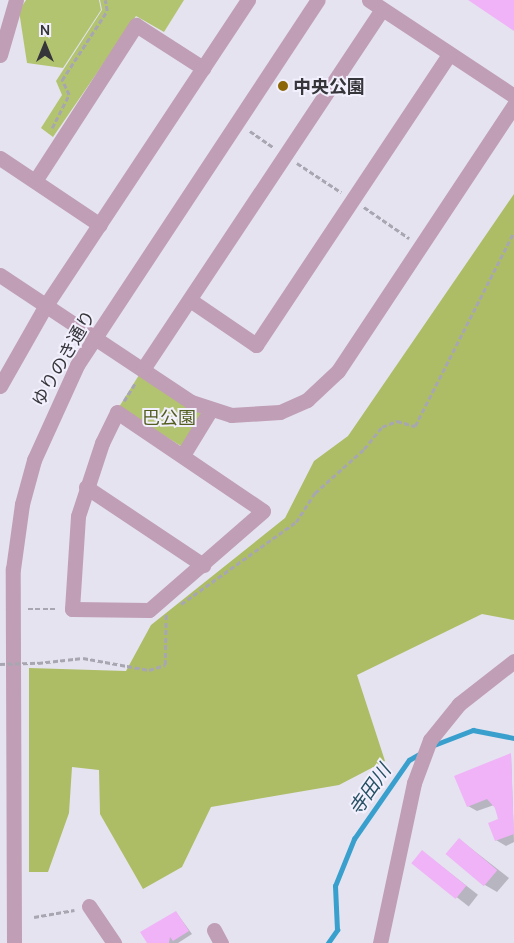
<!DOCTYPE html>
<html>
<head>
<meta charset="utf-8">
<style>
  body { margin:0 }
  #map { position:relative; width:514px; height:943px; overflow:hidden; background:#e5e3ef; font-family:Manrope,"Noto Sans JP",sans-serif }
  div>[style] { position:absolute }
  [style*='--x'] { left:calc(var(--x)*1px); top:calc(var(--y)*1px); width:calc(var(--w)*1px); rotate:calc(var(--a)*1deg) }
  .green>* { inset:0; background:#b3c470; transform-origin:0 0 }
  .forest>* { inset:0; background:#acbd66 }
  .shadow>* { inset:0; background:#0003; transform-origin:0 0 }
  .stream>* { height:4.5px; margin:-2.25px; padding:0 2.25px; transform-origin:2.25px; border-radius:2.25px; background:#39a0ce }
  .building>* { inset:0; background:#f0b3f8; transform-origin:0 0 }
  .path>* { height:2.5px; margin-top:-1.25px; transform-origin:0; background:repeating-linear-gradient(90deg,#a8a6b0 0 5px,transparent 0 7.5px) }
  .minor>* { height:15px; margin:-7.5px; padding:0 7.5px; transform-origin:7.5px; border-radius:7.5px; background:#c09eb5 }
  .path-bridge>* { height:2.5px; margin-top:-1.25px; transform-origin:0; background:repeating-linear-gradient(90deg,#a8a6b0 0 5px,transparent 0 7.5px) }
  .dots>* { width:14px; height:14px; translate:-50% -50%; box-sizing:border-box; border:2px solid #f3f0fd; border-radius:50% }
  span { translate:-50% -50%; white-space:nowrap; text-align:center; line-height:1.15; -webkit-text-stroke:4px #f3f0fd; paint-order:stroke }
  .poi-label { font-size:18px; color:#36353a; font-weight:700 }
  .left { translate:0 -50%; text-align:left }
  .street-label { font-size:18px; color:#36353a }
  .park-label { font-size:18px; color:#525d1e }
  .water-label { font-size:19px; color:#265064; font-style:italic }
  .north { position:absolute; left:20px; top:20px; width:50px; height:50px; -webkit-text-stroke:4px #f3f0fd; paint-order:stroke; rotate:0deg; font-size:14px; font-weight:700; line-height:20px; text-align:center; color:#36353a }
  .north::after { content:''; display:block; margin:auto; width:18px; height:22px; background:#36353a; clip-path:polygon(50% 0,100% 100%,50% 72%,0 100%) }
</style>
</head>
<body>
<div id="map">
  <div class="green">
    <div style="clip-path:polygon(26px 0,99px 0,101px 10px,63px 68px,27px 63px,19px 11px)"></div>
    <div style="clip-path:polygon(100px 0,184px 0,164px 32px,136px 16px,53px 137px,41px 128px,62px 95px,56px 81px,102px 10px)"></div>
    <div style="left:139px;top:375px;width:75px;height:38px;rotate:32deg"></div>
  </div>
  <div class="forest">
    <div style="clip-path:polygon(514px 194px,514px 620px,482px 614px,357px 675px,385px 761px,339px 785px,211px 807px,182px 867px,143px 889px,100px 814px,99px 770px,72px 767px,69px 813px,48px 872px,29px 872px,29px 668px,126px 671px,151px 625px,285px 518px,314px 461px,348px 436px)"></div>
  </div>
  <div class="shadow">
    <div style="clip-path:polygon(511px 755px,514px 842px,506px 846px,496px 840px,500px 820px,494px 805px,477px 811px,468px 806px)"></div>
    <div style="clip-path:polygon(459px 839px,509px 878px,497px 892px,485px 885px)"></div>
    <div style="left:422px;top:851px;width:71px;height:15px;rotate:38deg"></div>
    <div style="clip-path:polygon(176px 912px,192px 934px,178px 943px,148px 943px)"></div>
  </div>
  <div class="stream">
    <div style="--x:434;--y:745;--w:42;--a:-21"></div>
    <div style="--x:473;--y:730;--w:42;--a:11"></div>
    <div style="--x:328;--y:943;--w:16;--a:-55"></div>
    <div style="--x:337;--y:930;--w:44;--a:-92.6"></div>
    <div style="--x:335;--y:886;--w:51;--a:-68"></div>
    <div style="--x:354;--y:839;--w:96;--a:-55.2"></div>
    <div style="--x:409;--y:760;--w:14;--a:-30"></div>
  </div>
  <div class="building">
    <div style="clip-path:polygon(468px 0,514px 0,514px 31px)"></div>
    <div style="clip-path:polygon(511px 753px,514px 834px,495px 841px,488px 823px,498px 819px,495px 808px,487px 799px,467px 807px,454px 776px)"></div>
    <div style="left:459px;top:838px;width:50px;height:21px;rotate:40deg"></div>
    <div style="left:422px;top:850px;width:57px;height:17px;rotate:39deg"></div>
    <div style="clip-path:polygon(176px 911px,189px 931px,173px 941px,170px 937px,169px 943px,147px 943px,140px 932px)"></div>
  </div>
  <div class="path">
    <div style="--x:52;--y:128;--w:37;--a:-63"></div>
    <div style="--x:69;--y:95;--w:17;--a:-115"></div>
    <div style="--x:62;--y:80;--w:82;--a:-56.9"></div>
    <div style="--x:107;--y:11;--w:11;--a:-100"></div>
    <div style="--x:250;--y:131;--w:29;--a:35"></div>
    <div style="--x:297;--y:163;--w:53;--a:33.4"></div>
    <div style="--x:364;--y:207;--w:55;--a:34.6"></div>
    <div style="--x:124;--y:401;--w:22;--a:-58"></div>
    <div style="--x:181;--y:604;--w:141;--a:-35.5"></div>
    <div style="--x:296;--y:522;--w:35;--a:-57"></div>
    <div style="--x:315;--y:493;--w:66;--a:-41.9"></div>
    <div style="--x:364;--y:449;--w:28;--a:-51"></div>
    <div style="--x:382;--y:427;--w:16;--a:-22"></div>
    <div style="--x:397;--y:421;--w:19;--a:16"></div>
    <div style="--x:415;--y:426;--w:218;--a:-63"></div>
    <div style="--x:28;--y:609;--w:30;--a:0"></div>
    <div style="--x:38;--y:663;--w:45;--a:-6.3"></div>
    <div style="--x:83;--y:658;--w:67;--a:10.3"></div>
    <div style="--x:149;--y:670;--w:17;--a:-17"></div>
    <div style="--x:165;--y:665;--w:51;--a:-88.9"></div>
    <div style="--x:34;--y:917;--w:41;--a:-9.9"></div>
  </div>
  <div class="minor">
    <div style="--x:369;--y:0;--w:174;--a:33.5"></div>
    <div style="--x:0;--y:55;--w:57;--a:-73.8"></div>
    <div style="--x:0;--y:158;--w:120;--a:33.8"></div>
    <div style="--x:35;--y:181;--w:186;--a:-57.1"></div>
    <div style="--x:136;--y:25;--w:80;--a:32.7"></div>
    <div style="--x:0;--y:275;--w:229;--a:33.6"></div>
    <div style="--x:191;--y:402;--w:42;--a:18"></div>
    <div style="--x:231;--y:415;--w:49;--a:-3.5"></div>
    <div style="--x:280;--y:412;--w:30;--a:-24"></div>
    <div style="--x:307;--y:400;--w:42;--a:-43.1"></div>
    <div style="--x:338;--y:371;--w:319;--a:-56.5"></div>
    <div style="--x:190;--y:300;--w:80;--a:34.3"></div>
    <div style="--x:256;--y:345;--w:349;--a:-56.4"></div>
    <div style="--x:143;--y:369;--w:432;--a:-56.4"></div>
    <div style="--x:0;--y:386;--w:93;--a:-60.4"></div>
    <div style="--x:46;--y:305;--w:366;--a:-56.5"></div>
    <div style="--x:117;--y:412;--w:176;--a:34.1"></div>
    <div style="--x:263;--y:511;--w:151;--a:139"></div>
    <div style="--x:149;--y:610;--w:77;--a:-179.3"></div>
    <div style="--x:72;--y:609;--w:93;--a:-86.3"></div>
    <div style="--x:78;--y:516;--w:77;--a:-71.8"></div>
    <div style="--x:102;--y:443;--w:34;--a:-64"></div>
    <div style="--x:183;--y:455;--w:52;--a:-58.5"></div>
    <div style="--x:86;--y:487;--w:141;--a:33.7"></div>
    <div style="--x:89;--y:906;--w:45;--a:56"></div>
    <div style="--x:214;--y:930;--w:15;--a:62"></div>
    <div style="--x:14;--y:943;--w:374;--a:-90.2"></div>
    <div style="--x:13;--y:569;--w:66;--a:-82.1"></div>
    <div style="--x:22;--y:504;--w:46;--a:-74.7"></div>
    <div style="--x:34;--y:460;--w:104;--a:-65.6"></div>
    <div style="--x:77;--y:365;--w:437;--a:-56.6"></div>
    <div style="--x:380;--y:943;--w:164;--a:-78"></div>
    <div style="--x:414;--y:783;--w:46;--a:-69.6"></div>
    <div style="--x:430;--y:740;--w:46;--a:-51.1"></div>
    <div style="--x:459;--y:704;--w:70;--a:-38"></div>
  </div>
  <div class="path-bridge">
    <div style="--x:0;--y:664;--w:38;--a:-2"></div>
  </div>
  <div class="dots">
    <div style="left:283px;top:86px;background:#8c6506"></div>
  </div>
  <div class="poi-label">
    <span class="left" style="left:293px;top:86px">中央公園</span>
  </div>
  <div class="street-label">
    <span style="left:63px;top:358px;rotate:-60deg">ゆりのき通り</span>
  </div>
  <div class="park-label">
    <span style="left:169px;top:417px">巴公園</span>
  </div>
  <div class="water-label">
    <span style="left:370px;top:790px;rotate:-55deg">寺田川</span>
  </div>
  <div class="north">N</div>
</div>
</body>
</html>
